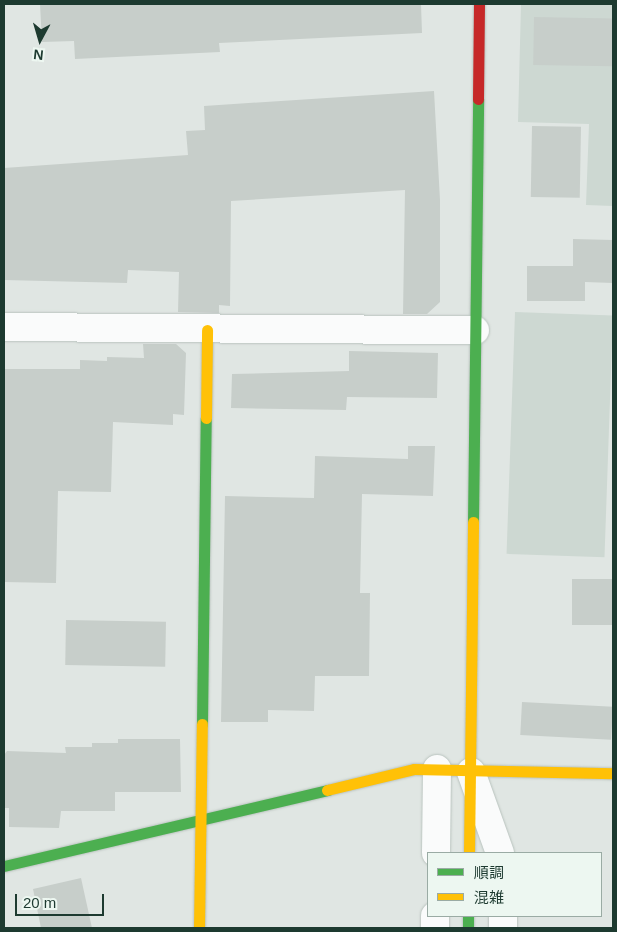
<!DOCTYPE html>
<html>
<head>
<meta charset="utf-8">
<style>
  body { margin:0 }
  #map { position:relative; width:617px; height:932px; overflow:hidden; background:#e0e6e3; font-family:Arial,"Noto Sans JP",sans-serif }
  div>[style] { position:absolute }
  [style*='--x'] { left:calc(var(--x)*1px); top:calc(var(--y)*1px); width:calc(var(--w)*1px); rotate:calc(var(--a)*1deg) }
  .built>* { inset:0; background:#cdd8d2; transform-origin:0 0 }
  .building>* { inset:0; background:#c7ceca; transform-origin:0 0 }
  .roads { filter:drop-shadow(0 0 1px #b9c3be) drop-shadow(0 0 1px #b9c3be) }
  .street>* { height:28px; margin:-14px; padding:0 14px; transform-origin:14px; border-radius:14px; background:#fafbfb }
  .fast>* { height:11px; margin:-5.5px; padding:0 5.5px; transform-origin:5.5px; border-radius:5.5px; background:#4caf50 }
  .slow>* { height:11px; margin:-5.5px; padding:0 5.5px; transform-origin:5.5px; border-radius:5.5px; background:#ffc107 }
  .jam>* { height:11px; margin:-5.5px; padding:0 5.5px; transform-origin:5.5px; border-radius:5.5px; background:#c62828 }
  span { translate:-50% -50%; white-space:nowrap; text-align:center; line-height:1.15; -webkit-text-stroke:4px #edf7f1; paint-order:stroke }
  .frame { position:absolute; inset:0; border:5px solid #1d3a30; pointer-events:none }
  .legend { position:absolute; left:427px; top:852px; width:175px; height:65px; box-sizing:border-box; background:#edf7f1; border:1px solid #9aaba4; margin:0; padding:6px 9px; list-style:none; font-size:15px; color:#1d3a30 }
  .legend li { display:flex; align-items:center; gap:10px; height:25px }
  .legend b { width:25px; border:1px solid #9aaba4 }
  .north { position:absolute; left:15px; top:15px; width:50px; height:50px; -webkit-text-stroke:4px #edf7f1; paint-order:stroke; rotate:186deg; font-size:14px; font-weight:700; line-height:20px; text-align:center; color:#1d3a30 }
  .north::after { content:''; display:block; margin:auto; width:18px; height:22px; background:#1d3a30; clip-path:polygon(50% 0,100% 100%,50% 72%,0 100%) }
  .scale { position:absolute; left:15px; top:894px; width:89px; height:22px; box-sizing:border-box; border:2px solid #1d3a30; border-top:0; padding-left:6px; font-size:15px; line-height:18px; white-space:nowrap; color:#1d3a30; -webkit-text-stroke:4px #edf7f1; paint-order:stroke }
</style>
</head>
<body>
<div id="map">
  <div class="built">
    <div style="clip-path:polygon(521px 4px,613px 4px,613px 206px,586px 205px,589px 124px,518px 122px)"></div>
    <div style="left:515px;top:312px;width:98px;height:242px;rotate:2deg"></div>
  </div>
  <div class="building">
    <div style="clip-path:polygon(40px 4px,421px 4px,422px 33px,219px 43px,220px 52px,75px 59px,74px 41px,42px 42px)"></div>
    <div style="left:534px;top:17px;width:79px;height:48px;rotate:1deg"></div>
    <div style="clip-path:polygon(434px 91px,440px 200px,440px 302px,427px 314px,403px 314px,405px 190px,231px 201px,230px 306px,219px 305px,219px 313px,178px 312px,179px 272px,128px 270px,127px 283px,4px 280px,4px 168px,188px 155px,186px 131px,205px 130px,204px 106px)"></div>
    <div style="left:532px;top:126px;width:49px;height:71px;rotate:1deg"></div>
    <div style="clip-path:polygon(573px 239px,613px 240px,613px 283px,585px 282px,585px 301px,527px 301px,527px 266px,573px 266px)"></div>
    <div style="clip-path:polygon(143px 344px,176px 344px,186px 353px,184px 415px,173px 414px,173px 425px,113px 422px,111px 492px,58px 491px,56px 583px,4px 582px,4px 369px,80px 369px,80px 360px,107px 361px,107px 357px,144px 358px)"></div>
    <div style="clip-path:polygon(349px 351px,438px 353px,437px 398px,347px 397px,346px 410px,231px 408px,232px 374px,349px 371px)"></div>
    <div style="clip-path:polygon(408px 446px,435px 446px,433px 496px,362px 494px,360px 593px,370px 593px,369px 676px,315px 676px,314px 711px,268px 710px,268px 722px,221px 722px,225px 496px,314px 498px,315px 456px,408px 459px)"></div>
    <div style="left:572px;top:579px;width:41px;height:46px"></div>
    <div style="left:66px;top:620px;width:100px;height:45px;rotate:1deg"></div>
    <div style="left:522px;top:702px;width:91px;height:33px;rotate:3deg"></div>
    <div style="clip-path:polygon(118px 739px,180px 739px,181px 792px,115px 792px,115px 811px,61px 811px,59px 828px,9px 827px,9px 808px,4px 808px,4px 755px,7px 751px,66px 753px,65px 747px,92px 747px,92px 743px,118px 743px)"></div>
    <div style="clip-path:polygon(81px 878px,92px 928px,41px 928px,33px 889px)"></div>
  </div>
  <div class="roads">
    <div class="street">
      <div style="--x:4;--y:327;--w:471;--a:0.4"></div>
      <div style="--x:471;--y:772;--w:86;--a:70.3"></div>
      <div style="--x:436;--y:853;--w:84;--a:-89.3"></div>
      <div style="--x:435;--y:928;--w:12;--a:-90"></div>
      <div style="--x:503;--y:928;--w:12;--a:-90"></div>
    </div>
    <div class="fast">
      <div style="--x:473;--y:522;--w:423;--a:-89.3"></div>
      <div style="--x:202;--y:724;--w:306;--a:-89.3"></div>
      <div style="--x:4;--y:866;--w:332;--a:-13.2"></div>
      <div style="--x:468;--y:916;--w:12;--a:90"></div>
    </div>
    <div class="slow">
      <div style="--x:206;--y:418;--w:88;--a:-89.3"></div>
      <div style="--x:327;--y:790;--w:89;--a:-13.6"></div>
      <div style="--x:414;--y:769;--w:199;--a:1.2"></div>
      <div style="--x:469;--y:853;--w:331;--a:-89.3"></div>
      <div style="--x:199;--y:928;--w:204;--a:-89.2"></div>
    </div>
    <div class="jam">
      <div style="--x:478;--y:99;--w:95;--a:-89.4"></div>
    </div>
  </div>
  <div class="frame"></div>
  <ul class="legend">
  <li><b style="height:6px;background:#4caf50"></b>順調</li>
  <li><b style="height:6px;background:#ffc107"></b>混雑</li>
  </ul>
  <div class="north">N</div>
  <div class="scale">20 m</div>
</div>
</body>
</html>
